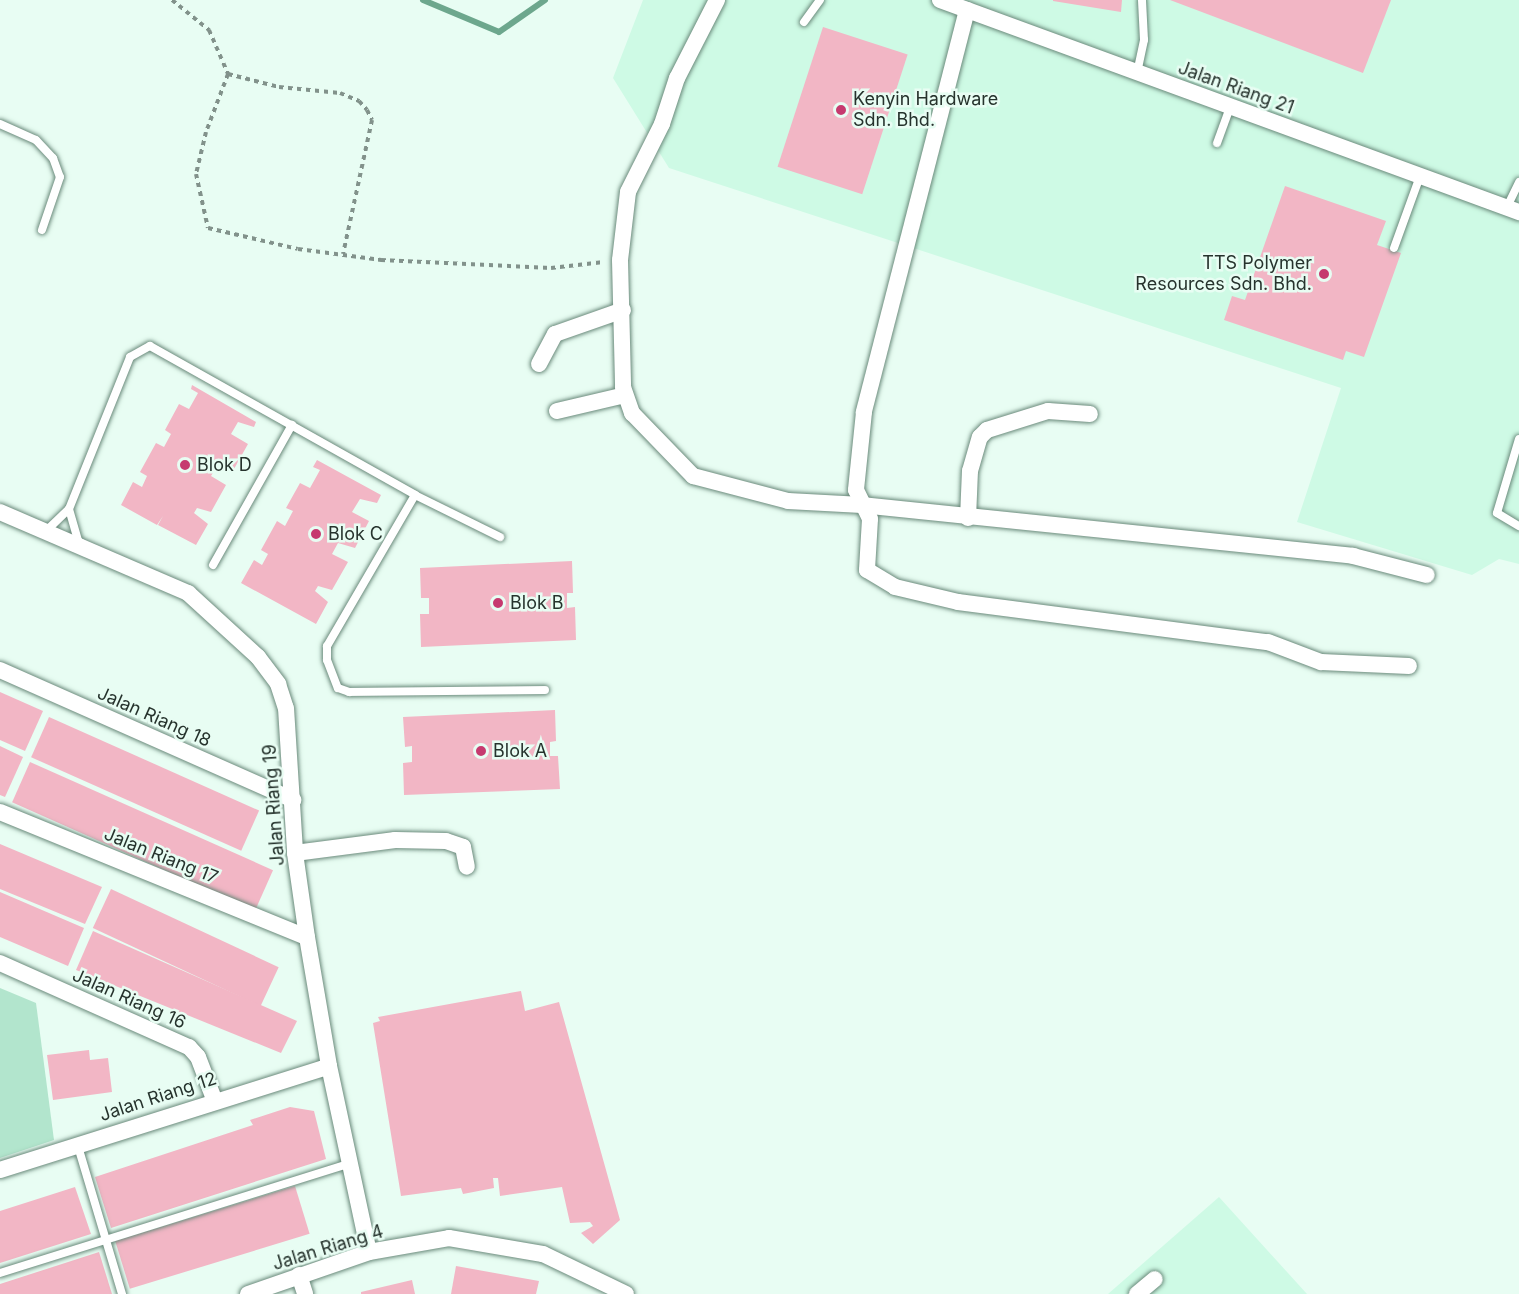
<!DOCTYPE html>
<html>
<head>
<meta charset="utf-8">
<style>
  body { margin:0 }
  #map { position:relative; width:1519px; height:1294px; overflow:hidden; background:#e8fdf3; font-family:Inter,sans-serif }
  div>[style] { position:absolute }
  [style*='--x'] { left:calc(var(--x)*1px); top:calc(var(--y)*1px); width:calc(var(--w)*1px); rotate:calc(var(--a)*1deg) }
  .built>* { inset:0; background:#cefae5 }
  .green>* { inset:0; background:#b2e5cd }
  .stream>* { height:6px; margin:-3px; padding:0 3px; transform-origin:3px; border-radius:3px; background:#6da78d }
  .building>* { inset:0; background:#f2b6c5; transform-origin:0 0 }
  .path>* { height:4px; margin-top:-2px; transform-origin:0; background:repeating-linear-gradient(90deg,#82928b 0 4.5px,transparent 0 9px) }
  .roads { filter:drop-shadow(0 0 2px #6a8a7b) drop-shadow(0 0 2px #6a8a7b) }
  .lane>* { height:8px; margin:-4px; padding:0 4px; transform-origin:4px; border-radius:4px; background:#fff }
  .street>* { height:16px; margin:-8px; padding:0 8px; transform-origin:8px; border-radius:8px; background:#fff }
  .dots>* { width:16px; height:16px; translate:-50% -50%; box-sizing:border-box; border:3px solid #e8fdf3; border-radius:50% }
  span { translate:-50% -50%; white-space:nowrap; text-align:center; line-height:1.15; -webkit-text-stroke:5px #e8fdf3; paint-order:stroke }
  .street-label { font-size:18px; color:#26332d }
  .poi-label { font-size:18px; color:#26332d }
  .left { translate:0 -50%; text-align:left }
  .right { translate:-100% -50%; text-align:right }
</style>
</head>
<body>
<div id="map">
  <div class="built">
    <div style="clip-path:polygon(643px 0,1519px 0,1519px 564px,1499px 559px,1472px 575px,1297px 522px,1341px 388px,669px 168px,613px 78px)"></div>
    <div style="clip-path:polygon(1219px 1197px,1307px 1294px,1108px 1294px)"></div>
  </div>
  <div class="green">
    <div style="clip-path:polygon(0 988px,36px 1003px,54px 1140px,0 1158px)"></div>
  </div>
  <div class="stream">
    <div style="--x:423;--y:0;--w:82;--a:22.8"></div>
    <div style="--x:499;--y:32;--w:56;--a:-34.8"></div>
  </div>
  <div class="building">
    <div style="clip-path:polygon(1122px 0,1121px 12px,1053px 1px,1053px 0)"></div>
    <div style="clip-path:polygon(1170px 0,1391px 0,1363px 73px)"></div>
    <div style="left:823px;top:27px;width:89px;height:147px;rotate:18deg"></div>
    <div style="clip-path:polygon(1285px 186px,1386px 221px,1377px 245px,1401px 253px,1364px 357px,1346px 351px,1343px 360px,1224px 320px,1232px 296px,1245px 300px)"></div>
    <div style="clip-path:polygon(192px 385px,256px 422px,254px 427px,238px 422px,231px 434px,248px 444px,234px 469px,218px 465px,211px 476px,226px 485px,211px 512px,197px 508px,194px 513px,208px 524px,196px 545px,158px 525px,163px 516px,157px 525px,121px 505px,133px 482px,142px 487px,147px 476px,140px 472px,156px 443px,164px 447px,171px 434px,165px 430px,179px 404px,189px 409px,198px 393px,191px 389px)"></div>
    <div style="clip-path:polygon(317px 460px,381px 495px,377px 503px,360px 499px,352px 512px,369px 521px,355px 548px,338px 543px,332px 554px,348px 562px,332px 590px,318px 586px,315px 591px,328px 602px,316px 624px,241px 583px,254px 560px,262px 565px,268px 554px,261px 550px,277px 521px,285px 526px,293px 511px,286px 508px,300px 483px,310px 488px,320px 470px,313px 467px)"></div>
    <div style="clip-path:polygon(572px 561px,573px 593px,567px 593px,567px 608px,575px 607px,576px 640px,421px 647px,420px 614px,429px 614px,429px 598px,421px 598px,420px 568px)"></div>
    <div style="clip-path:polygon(0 692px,43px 711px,25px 751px,0 740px)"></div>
    <div style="clip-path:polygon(555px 710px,556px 741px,550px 742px,550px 756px,558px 756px,560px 789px,404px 795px,403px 763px,412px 762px,412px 746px,405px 747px,403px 717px)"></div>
    <div style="left:49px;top:717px;width:230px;height:44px;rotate:24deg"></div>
    <div style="clip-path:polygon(0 746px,23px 757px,5px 797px,0 795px)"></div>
    <div style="left:30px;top:762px;width:266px;height:44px;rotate:24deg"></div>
    <div style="clip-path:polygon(0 844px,102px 887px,85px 924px,0 889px)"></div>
    <div style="left:111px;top:889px;width:185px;height:43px;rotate:25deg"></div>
    <div style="clip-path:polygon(0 892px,84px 928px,68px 966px,0 937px)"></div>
    <div style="clip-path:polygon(93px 931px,297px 1021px,281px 1053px,76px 970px)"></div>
    <div style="clip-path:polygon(521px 991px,525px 1011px,559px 1002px,620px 1220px,593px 1244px,581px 1233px,593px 1226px,590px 1222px,570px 1223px,562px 1187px,500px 1196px,498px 1178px,493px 1178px,494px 1188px,463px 1194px,461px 1188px,401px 1196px,373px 1023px,380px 1021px,378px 1017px)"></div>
    <div style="clip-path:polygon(89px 1050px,90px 1060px,108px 1058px,112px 1092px,53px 1100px,47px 1055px)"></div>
    <div style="clip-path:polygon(290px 1107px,314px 1111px,326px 1159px,111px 1228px,95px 1177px,253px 1125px,250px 1120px)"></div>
    <div style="left:295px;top:1186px;width:50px;height:188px;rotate:73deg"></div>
    <div style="clip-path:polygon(75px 1187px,91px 1234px,0 1263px,0 1211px)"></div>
    <div style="clip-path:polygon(99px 1252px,112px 1294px,0 1294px,0 1284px)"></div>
    <div style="clip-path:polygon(456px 1266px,539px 1281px,536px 1294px,451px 1294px)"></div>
    <div style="clip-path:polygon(412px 1280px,415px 1294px,361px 1294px,361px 1292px)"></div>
  </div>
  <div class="path">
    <div style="--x:172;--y:0;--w:48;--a:39"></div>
    <div style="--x:209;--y:30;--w:48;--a:66.6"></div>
    <div style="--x:228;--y:74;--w:62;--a:110.8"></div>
    <div style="--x:206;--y:132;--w:43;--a:103.4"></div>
    <div style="--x:196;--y:174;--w:55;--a:77.5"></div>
    <div style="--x:208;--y:228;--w:92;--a:13.1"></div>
    <div style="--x:298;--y:249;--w:84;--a:7.5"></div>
    <div style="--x:381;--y:260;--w:170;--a:2.7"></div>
    <div style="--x:551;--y:268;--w:53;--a:-6.5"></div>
    <div style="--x:228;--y:74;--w:53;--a:14.3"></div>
    <div style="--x:279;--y:87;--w:61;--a:5.6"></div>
    <div style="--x:340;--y:93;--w:21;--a:23"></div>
    <div style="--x:359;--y:101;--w:12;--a:48"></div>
    <div style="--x:367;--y:110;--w:11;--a:63"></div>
    <div style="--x:372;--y:120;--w:137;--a:102.2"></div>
  </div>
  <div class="roads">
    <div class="lane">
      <div style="--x:804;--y:22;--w:27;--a:-54"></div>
      <div style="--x:1137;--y:73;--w:34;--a:-78"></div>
      <div style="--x:1144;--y:40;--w:40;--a:-92.9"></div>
      <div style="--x:0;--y:124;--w:39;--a:24"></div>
      <div style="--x:36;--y:140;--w:25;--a:47"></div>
      <div style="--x:53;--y:158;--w:20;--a:70"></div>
      <div style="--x:60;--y:177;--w:56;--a:108.8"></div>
      <div style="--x:1217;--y:143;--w:38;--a:-70"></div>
      <div style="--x:1507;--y:207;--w:28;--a:-64"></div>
      <div style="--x:1394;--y:248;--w:77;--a:-70.1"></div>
      <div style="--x:1519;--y:439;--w:77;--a:106.6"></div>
      <div style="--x:1497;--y:513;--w:26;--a:31"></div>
      <div style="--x:415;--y:495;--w:175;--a:120.2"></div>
      <div style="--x:327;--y:646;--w:14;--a:90"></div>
      <div style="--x:327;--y:660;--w:30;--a:69"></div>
      <div style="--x:338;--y:688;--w:12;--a:20"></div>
      <div style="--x:349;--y:692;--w:196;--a:-0.6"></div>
      <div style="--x:69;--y:509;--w:33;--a:74"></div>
      <div style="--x:78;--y:541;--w:6;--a:31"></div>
      <div style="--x:45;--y:532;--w:33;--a:-44"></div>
      <div style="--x:69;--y:509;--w:164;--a:-68.1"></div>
      <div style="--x:130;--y:357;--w:23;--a:-29"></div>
      <div style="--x:150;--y:346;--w:304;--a:29.3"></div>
      <div style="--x:415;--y:495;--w:95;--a:26.3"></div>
      <div style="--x:213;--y:565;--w:161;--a:-60.6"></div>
      <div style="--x:77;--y:1143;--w:158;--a:73.4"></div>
      <div style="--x:0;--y:1273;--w:368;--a:-17.4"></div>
    </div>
    <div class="street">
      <div style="--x:717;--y:0;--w:88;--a:117.1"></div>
      <div style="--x:677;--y:78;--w:48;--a:108.1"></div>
      <div style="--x:662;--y:124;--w:76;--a:116.6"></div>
      <div style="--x:628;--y:192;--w:68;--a:96.7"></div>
      <div style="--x:620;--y:260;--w:127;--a:88.6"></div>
      <div style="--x:623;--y:387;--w:28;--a:71"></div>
      <div style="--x:632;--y:413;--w:88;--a:45.9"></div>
      <div style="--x:693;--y:476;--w:98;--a:14.7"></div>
      <div style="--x:788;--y:501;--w:74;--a:3.1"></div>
      <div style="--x:862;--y:505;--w:494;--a:5.9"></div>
      <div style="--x:1353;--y:556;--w:76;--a:14.4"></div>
      <div style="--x:940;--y:0;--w:617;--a:20.11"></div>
      <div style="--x:967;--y:10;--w:415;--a:104.4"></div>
      <div style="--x:864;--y:412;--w:78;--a:95.9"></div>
      <div style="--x:856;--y:490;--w:32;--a:64"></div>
      <div style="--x:870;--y:519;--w:51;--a:93.4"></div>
      <div style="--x:867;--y:570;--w:33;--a:31"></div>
      <div style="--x:895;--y:587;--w:65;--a:13.4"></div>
      <div style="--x:958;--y:602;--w:313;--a:7.4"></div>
      <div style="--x:1268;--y:642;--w:57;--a:20.7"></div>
      <div style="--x:1321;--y:662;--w:88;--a:2.6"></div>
      <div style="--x:539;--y:364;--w:34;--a:-62"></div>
      <div style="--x:555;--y:334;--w:72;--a:-19.4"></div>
      <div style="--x:557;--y:411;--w:70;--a:-13.2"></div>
      <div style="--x:0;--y:512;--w:205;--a:23.3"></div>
      <div style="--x:188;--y:593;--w:95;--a:42.4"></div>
      <div style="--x:258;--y:657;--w:34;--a:53"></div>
      <div style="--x:278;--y:684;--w:25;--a:72"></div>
      <div style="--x:286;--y:708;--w:145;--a:86.4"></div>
      <div style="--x:295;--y:853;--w:85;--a:81.9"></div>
      <div style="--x:307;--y:937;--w:131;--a:80.3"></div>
      <div style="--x:329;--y:1066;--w:190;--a:77.9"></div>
      <div style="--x:968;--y:518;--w:47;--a:-87.6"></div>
      <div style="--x:970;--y:471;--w:35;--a:-74"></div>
      <div style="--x:980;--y:437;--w:10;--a:-45"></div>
      <div style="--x:987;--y:430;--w:64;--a:-17.3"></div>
      <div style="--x:1048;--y:411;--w:42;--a:4.1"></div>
      <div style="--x:0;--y:670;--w:321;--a:23.9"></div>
      <div style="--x:0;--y:812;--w:331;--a:22.2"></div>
      <div style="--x:295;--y:853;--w:101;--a:-7.4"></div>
      <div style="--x:395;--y:840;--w:51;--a:1.1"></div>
      <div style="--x:446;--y:841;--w:18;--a:19"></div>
      <div style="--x:463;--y:847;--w:20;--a:79"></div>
      <div style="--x:0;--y:963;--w:207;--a:24"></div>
      <div style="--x:189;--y:1047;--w:13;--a:48"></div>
      <div style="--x:198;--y:1057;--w:45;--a:69.1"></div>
      <div style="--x:0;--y:1170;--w:345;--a:-17.5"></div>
      <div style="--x:299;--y:1275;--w:20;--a:72"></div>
      <div style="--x:248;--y:1294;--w:128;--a:-19.1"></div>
      <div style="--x:369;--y:1252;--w:81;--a:-9.9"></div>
      <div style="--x:449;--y:1238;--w:95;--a:9.7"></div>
      <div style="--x:543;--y:1254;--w:92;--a:25.7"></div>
      <div style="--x:1137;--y:1294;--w:23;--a:-40"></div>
    </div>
  </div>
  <div class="dots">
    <div style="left:841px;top:110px;background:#c63a6f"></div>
    <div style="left:1324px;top:274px;background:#c63a6f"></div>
    <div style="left:185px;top:465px;background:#c63a6f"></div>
    <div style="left:316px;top:534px;background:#c63a6f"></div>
    <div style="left:498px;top:603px;background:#c63a6f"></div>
    <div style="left:481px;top:751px;background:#c63a6f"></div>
  </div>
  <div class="street-label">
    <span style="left:1236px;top:88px;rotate:20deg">Jalan Riang 21</span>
    <span style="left:154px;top:717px;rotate:24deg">Jalan Riang 18</span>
    <span style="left:274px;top:805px;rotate:-94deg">Jalan Riang 19</span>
    <span style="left:161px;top:856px;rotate:22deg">Jalan Riang 17</span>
    <span style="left:129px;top:999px;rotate:24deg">Jalan Riang 16</span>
    <span style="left:158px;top:1097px;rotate:-18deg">Jalan Riang 12</span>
    <span style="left:328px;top:1248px;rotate:-17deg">Jalan Riang 4</span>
  </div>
  <div class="poi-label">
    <span class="left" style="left:853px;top:110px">Kenyin Hardware<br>Sdn. Bhd.</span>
    <span class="right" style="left:1312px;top:274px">TTS Polymer<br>Resources Sdn. Bhd.</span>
    <span class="left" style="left:197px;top:465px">Blok D</span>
    <span class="left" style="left:328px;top:534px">Blok C</span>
    <span class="left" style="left:510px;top:603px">Blok B</span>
    <span class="left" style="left:493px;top:751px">Blok A</span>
  </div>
</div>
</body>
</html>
